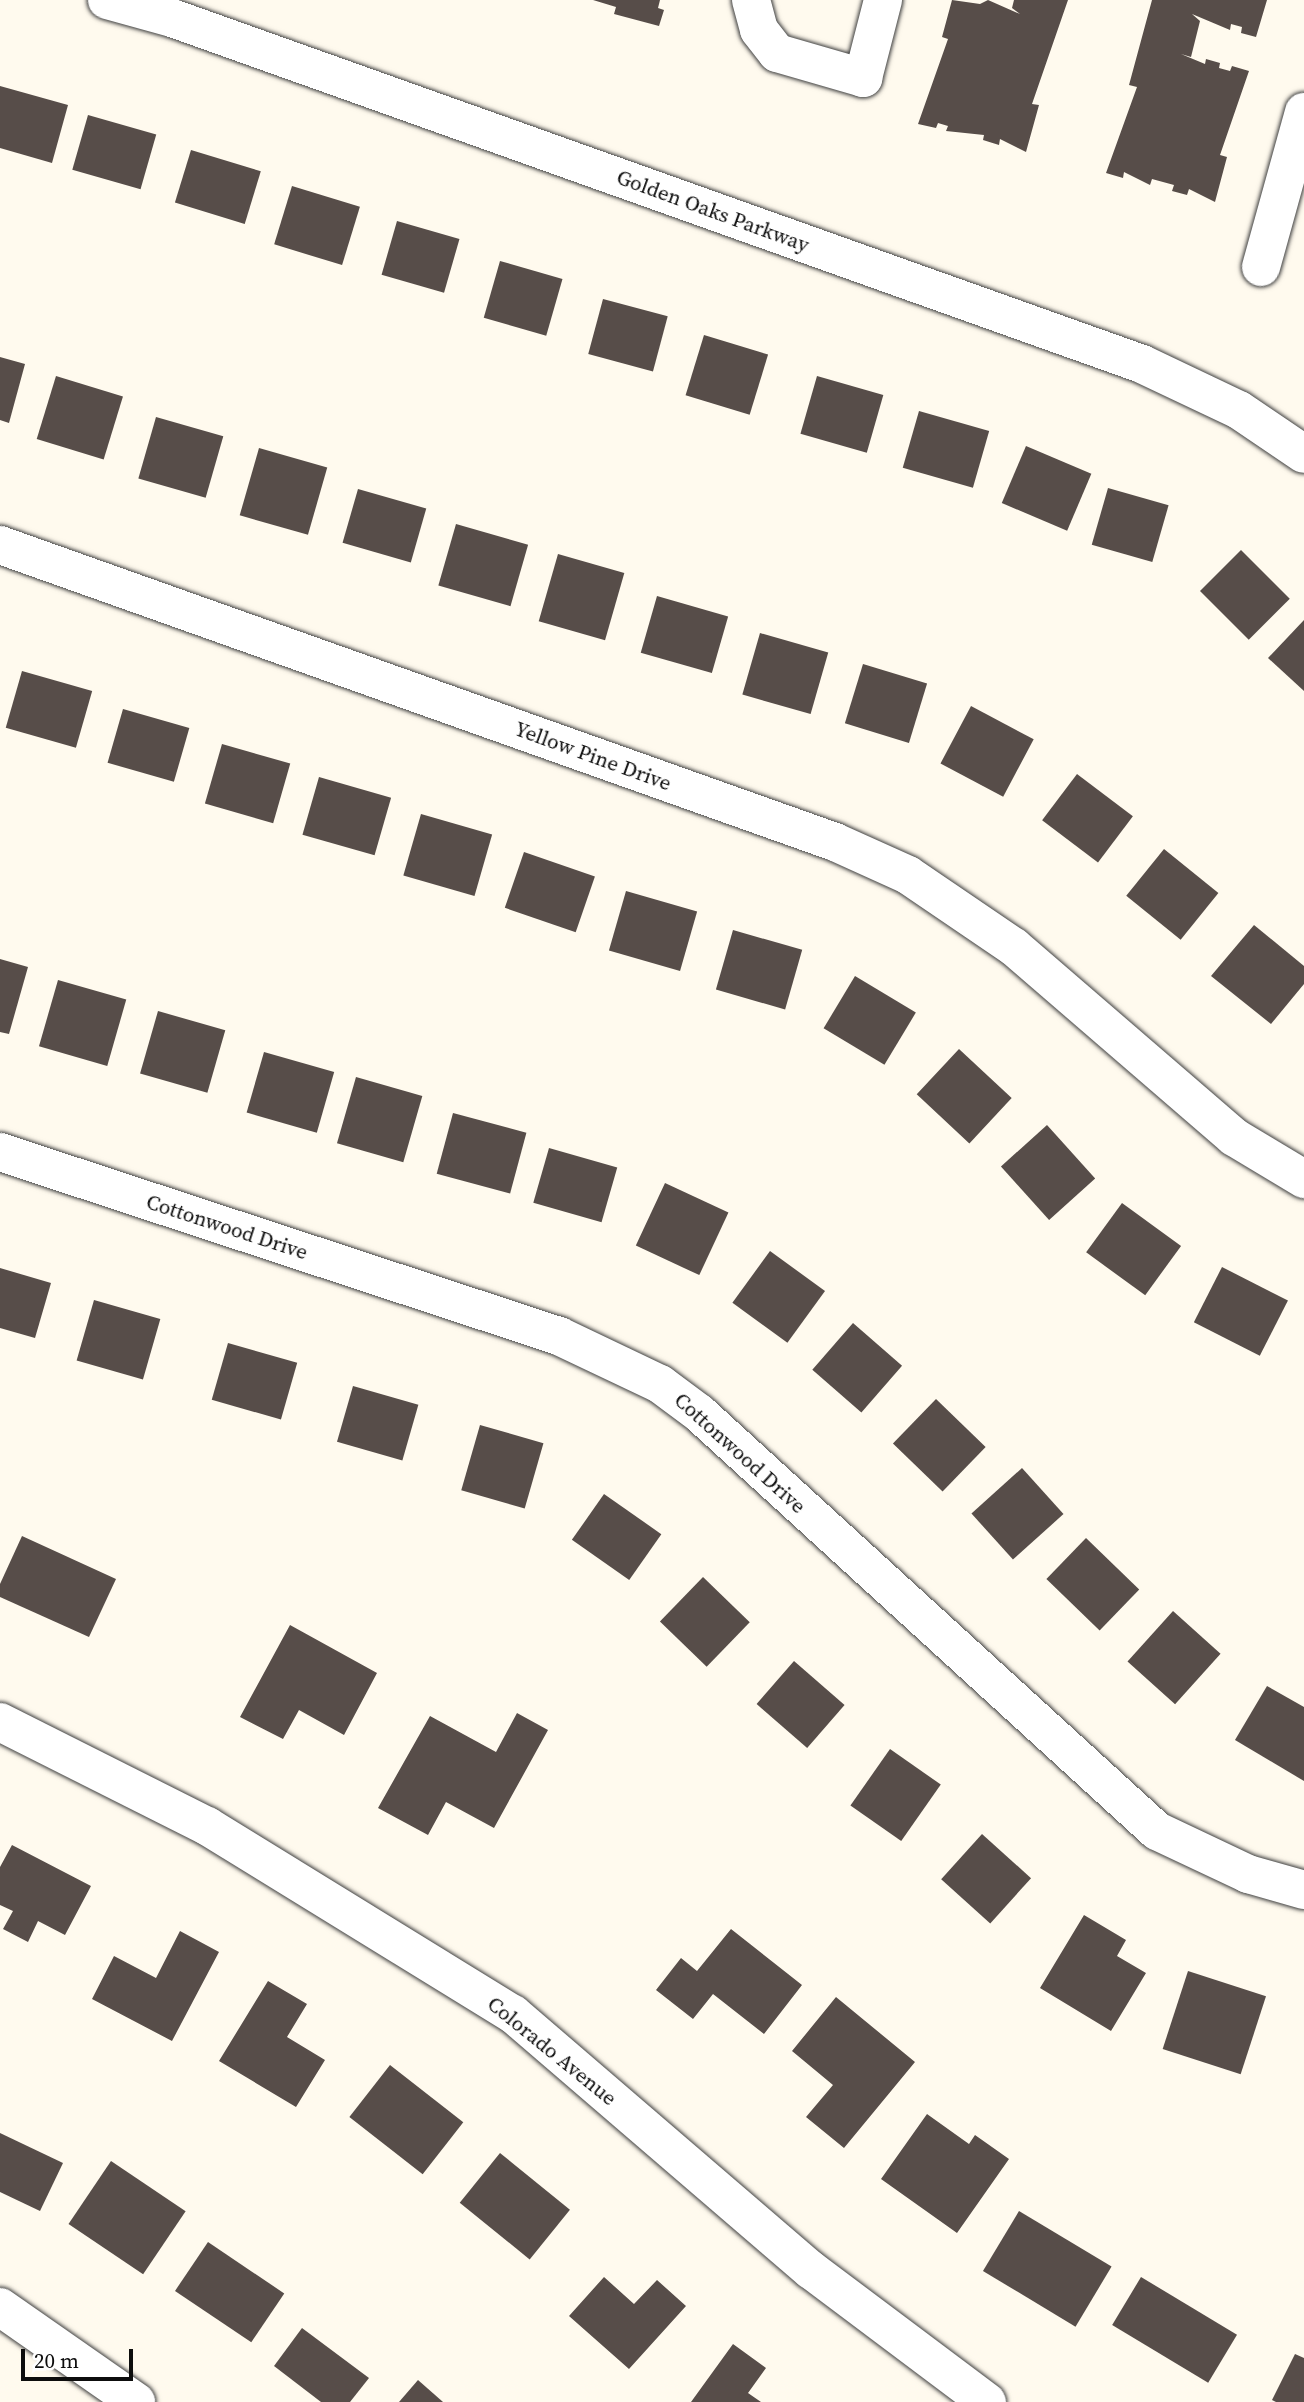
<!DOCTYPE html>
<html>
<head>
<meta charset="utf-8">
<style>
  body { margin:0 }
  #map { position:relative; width:1304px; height:2402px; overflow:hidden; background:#fffaee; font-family:"Source Serif 4",serif }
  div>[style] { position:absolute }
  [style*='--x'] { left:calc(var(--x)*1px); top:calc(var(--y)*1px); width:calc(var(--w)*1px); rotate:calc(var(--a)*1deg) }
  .building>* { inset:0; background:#574d49; transform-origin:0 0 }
  .roads { filter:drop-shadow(0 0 2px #404040) drop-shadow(0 0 2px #404040) }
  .minor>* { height:38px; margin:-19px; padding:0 19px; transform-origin:19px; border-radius:19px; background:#fff }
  span { translate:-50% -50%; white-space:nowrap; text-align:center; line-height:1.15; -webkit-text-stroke:7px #fff; paint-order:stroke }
  .street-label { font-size:21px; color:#0d0d0d }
  .scale { position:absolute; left:21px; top:2349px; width:112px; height:32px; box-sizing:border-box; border:4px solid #0d0d0d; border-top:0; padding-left:9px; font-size:21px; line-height:24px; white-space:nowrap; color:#0d0d0d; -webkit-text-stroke:5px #fff; paint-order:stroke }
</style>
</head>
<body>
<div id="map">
  <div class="building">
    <div style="clip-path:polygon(593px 0,660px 0,658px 8px,664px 10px,659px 26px,614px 14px,616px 7px)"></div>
    <div style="clip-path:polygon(952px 0,980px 4px,988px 0,1020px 14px,1012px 8px,1014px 0,1068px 0,1032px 104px,1039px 105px,1026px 152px,1000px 139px,999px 145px,983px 140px,984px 135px,946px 131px,948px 126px,938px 123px,936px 128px,918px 124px,948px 39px,942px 37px)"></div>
    <div style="clip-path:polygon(1152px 0,1267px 0,1256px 37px,1241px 33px,1242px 27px,1231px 24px,1230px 30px,1192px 14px,1200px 21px,1191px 57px,1181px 54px,1205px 64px,1206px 59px,1220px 63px,1219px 68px,1230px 71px,1232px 66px,1249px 71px,1220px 155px,1227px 157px,1215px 202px,1189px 189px,1187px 195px,1172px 191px,1174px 185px,1152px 179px,1150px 185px,1124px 172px,1123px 178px,1106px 173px,1137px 87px,1129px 85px)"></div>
    <div style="clip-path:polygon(0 86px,68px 105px,52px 163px,0 148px)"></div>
    <div style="left:88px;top:115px;width:71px;height:57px;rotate:16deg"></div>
    <div style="left:191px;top:150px;width:73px;height:55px;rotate:17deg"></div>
    <div style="left:292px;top:186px;width:71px;height:61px;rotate:17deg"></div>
    <div style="left:397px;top:221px;width:65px;height:56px;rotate:16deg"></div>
    <div style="left:500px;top:261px;width:65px;height:59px;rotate:16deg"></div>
    <div style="left:603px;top:299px;width:67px;height:57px;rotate:15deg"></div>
    <div style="left:704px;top:335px;width:67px;height:63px;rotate:17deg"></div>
    <div style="clip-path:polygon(0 357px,25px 364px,9px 423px,0 420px)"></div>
    <div style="left:56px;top:376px;width:70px;height:66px;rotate:17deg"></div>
    <div style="left:817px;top:376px;width:69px;height:60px;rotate:16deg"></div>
    <div style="left:919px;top:411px;width:73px;height:59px;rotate:16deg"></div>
    <div style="left:156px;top:417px;width:70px;height:64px;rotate:16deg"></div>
    <div style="left:1026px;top:446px;width:71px;height:62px;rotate:23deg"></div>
    <div style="left:259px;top:448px;width:71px;height:70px;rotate:16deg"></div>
    <div style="left:1108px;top:488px;width:63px;height:59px;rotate:16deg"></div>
    <div style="left:358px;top:489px;width:71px;height:56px;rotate:16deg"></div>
    <div style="left:456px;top:524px;width:75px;height:64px;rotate:16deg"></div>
    <div style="left:1241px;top:550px;width:69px;height:58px;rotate:45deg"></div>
    <div style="left:558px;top:554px;width:69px;height:70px;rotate:16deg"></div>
    <div style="left:657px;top:596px;width:74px;height:59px;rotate:16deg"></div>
    <div style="clip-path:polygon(1304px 620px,1304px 691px,1268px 658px)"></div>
    <div style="left:760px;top:633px;width:71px;height:64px;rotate:16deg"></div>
    <div style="left:863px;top:664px;width:67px;height:62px;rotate:17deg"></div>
    <div style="left:22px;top:671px;width:73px;height:59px;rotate:16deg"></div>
    <div style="left:971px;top:706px;width:71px;height:65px;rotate:28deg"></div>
    <div style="left:123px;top:709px;width:69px;height:56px;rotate:16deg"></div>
    <div style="left:222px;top:744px;width:71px;height:62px;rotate:16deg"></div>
    <div style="left:1077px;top:774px;width:70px;height:58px;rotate:37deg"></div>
    <div style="left:319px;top:777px;width:75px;height:60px;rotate:16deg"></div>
    <div style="left:421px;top:814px;width:74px;height:64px;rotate:16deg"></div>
    <div style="left:1164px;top:849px;width:70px;height:60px;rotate:39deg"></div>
    <div style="left:524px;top:852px;width:75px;height:59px;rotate:19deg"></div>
    <div style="left:626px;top:891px;width:74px;height:62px;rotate:16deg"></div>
    <div style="clip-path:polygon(1254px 925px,1304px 966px,1304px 984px,1271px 1024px,1211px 976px)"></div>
    <div style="left:733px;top:930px;width:72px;height:62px;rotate:16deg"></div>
    <div style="clip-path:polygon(0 959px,28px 967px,9px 1034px,0 1032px)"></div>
    <div style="left:855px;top:976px;width:71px;height:61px;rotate:31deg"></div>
    <div style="left:58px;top:980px;width:71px;height:69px;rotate:16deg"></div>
    <div style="left:158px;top:1011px;width:70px;height:65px;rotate:16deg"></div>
    <div style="left:959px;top:1049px;width:72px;height:62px;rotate:43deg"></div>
    <div style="left:264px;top:1052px;width:73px;height:63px;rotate:16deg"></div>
    <div style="left:356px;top:1077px;width:69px;height:69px;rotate:16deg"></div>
    <div style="left:453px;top:1113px;width:76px;height:63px;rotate:15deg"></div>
    <div style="left:1047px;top:1125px;width:72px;height:62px;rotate:48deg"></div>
    <div style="left:549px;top:1148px;width:71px;height:57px;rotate:16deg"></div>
    <div style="left:665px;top:1183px;width:70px;height:69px;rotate:25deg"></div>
    <div style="left:1122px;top:1203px;width:73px;height:61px;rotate:36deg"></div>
    <div style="left:770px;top:1251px;width:68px;height:64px;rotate:36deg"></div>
    <div style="left:1222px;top:1267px;width:74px;height:62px;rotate:27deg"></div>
    <div style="clip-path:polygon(0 1268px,51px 1283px,35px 1338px,0 1328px)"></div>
    <div style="left:94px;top:1300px;width:69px;height:63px;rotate:16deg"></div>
    <div style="left:853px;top:1323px;width:65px;height:62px;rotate:41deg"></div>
    <div style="left:228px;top:1343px;width:72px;height:59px;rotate:16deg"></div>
    <div style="left:353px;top:1386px;width:68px;height:58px;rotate:16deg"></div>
    <div style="left:936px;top:1399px;width:69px;height:62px;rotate:44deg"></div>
    <div style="left:480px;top:1425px;width:66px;height:68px;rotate:16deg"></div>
    <div style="left:1022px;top:1468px;width:62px;height:68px;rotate:48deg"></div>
    <div style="left:604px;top:1494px;width:70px;height:56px;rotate:35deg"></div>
    <div style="clip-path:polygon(22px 1536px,116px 1579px,89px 1637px,0 1597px,0 1584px)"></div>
    <div style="left:1086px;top:1538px;width:74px;height:57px;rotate:44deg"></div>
    <div style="left:703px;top:1577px;width:65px;height:62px;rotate:44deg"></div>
    <div style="left:1173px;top:1611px;width:64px;height:68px;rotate:42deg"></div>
    <div style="clip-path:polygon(290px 1625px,377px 1673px,344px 1735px,299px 1710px,283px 1739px,240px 1717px)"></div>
    <div style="left:794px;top:1661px;width:67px;height:57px;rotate:41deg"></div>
    <div style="clip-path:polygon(1267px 1686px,1304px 1707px,1304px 1781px,1235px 1740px)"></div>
    <div style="clip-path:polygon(517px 1713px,548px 1730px,494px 1828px,446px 1802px,428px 1835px,378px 1808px,430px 1716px,496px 1752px)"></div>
    <div style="left:890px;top:1749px;width:62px;height:69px;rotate:35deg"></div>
    <div style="left:982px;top:1834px;width:66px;height:61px;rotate:42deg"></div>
    <div style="clip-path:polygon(12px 1845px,91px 1886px,65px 1935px,38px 1921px,28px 1942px,3px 1929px,13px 1911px,0 1905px,0 1867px)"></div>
    <div style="clip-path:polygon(1084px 1915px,1126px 1940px,1117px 1956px,1146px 1973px,1111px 2031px,1040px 1988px)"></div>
    <div style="clip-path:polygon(731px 1929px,802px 1985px,764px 2034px,713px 1994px,693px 2019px,656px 1990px,681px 1958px,697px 1971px)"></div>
    <div style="clip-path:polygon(180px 1931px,219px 1952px,172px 2041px,92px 1999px,114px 1956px,156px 1978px)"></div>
    <div style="left:1188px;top:1971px;width:82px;height:82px;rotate:18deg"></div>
    <div style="clip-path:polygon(268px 1981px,307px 2004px,287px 2037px,325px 2060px,296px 2107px,219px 2061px)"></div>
    <div style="clip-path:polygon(836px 1997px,915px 2062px,844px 2148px,806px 2117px,833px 2085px,792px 2051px)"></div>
    <div style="left:390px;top:2065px;width:93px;height:66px;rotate:38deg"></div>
    <div style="clip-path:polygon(927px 2114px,969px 2144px,975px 2135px,1009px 2159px,957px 2233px,881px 2179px)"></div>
    <div style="clip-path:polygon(0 2133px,63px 2163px,40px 2211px,0 2192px)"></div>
    <div style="left:500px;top:2153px;width:90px;height:64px;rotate:39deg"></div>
    <div style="left:111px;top:2161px;width:90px;height:76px;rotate:34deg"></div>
    <div style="left:1019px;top:2211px;width:108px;height:70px;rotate:31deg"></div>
    <div style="left:208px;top:2242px;width:92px;height:59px;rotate:34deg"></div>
    <div style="clip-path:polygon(604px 2277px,634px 2304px,657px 2280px,686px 2306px,629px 2369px,569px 2316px)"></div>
    <div style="left:1141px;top:2277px;width:112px;height:56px;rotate:31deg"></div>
    <div style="clip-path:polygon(302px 2328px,369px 2378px,350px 2402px,321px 2402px,274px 2366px)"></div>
    <div style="clip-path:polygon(733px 2344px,766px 2368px,748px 2393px,761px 2402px,691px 2402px)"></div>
    <div style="clip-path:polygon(1295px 2354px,1304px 2358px,1304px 2402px,1276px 2402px,1272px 2400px)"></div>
    <div style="clip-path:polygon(418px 2380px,443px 2402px,399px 2402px)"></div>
  </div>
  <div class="roads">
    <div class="minor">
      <div style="--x:107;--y:0;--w:67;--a:15.5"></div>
      <div style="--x:172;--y:18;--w:1030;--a:19.63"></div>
      <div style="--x:1142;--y:364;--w:107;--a:25.4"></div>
      <div style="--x:1239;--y:410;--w:78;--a:34.1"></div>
      <div style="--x:751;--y:0;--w:31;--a:75"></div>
      <div style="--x:759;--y:30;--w:29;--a:52"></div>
      <div style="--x:777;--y:53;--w:90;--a:16.2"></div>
      <div style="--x:863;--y:78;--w:81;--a:-75.6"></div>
      <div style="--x:1261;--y:267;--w:161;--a:-74.5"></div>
      <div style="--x:0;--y:545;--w:886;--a:19.58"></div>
      <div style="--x:835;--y:842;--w:80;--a:24.3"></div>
      <div style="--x:908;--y:875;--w:128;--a:34.2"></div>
      <div style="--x:1014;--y:947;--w:291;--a:40.8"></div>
      <div style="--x:1234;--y:1137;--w:82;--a:31"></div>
      <div style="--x:0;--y:1152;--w:589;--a:18.22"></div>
      <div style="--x:559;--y:1336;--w:112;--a:25.4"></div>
      <div style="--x:660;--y:1384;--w:49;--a:36.6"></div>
      <div style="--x:699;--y:1413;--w:620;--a:42.39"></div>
      <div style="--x:1157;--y:1831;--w:101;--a:25.3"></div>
      <div style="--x:1248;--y:1874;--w:58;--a:15.9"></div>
      <div style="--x:0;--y:1722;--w:232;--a:26.7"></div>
      <div style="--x:207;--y:1826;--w:359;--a:31.6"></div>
      <div style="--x:513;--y:2014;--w:393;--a:40.7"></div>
      <div style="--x:811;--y:2270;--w:220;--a:36.9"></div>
      <div style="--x:0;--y:2307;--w:166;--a:34.9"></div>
    </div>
  </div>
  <div class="street-label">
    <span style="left:713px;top:211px;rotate:20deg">Golden Oaks Parkway</span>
    <span style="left:593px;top:756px;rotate:20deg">Yellow Pine Drive</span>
    <span style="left:227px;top:1227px;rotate:18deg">Cottonwood Drive</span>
    <span style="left:740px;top:1453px;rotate:42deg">Cottonwood Drive</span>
    <span style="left:552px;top:2051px;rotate:39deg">Colorado Avenue</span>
  </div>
  <div class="scale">20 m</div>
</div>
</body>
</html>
